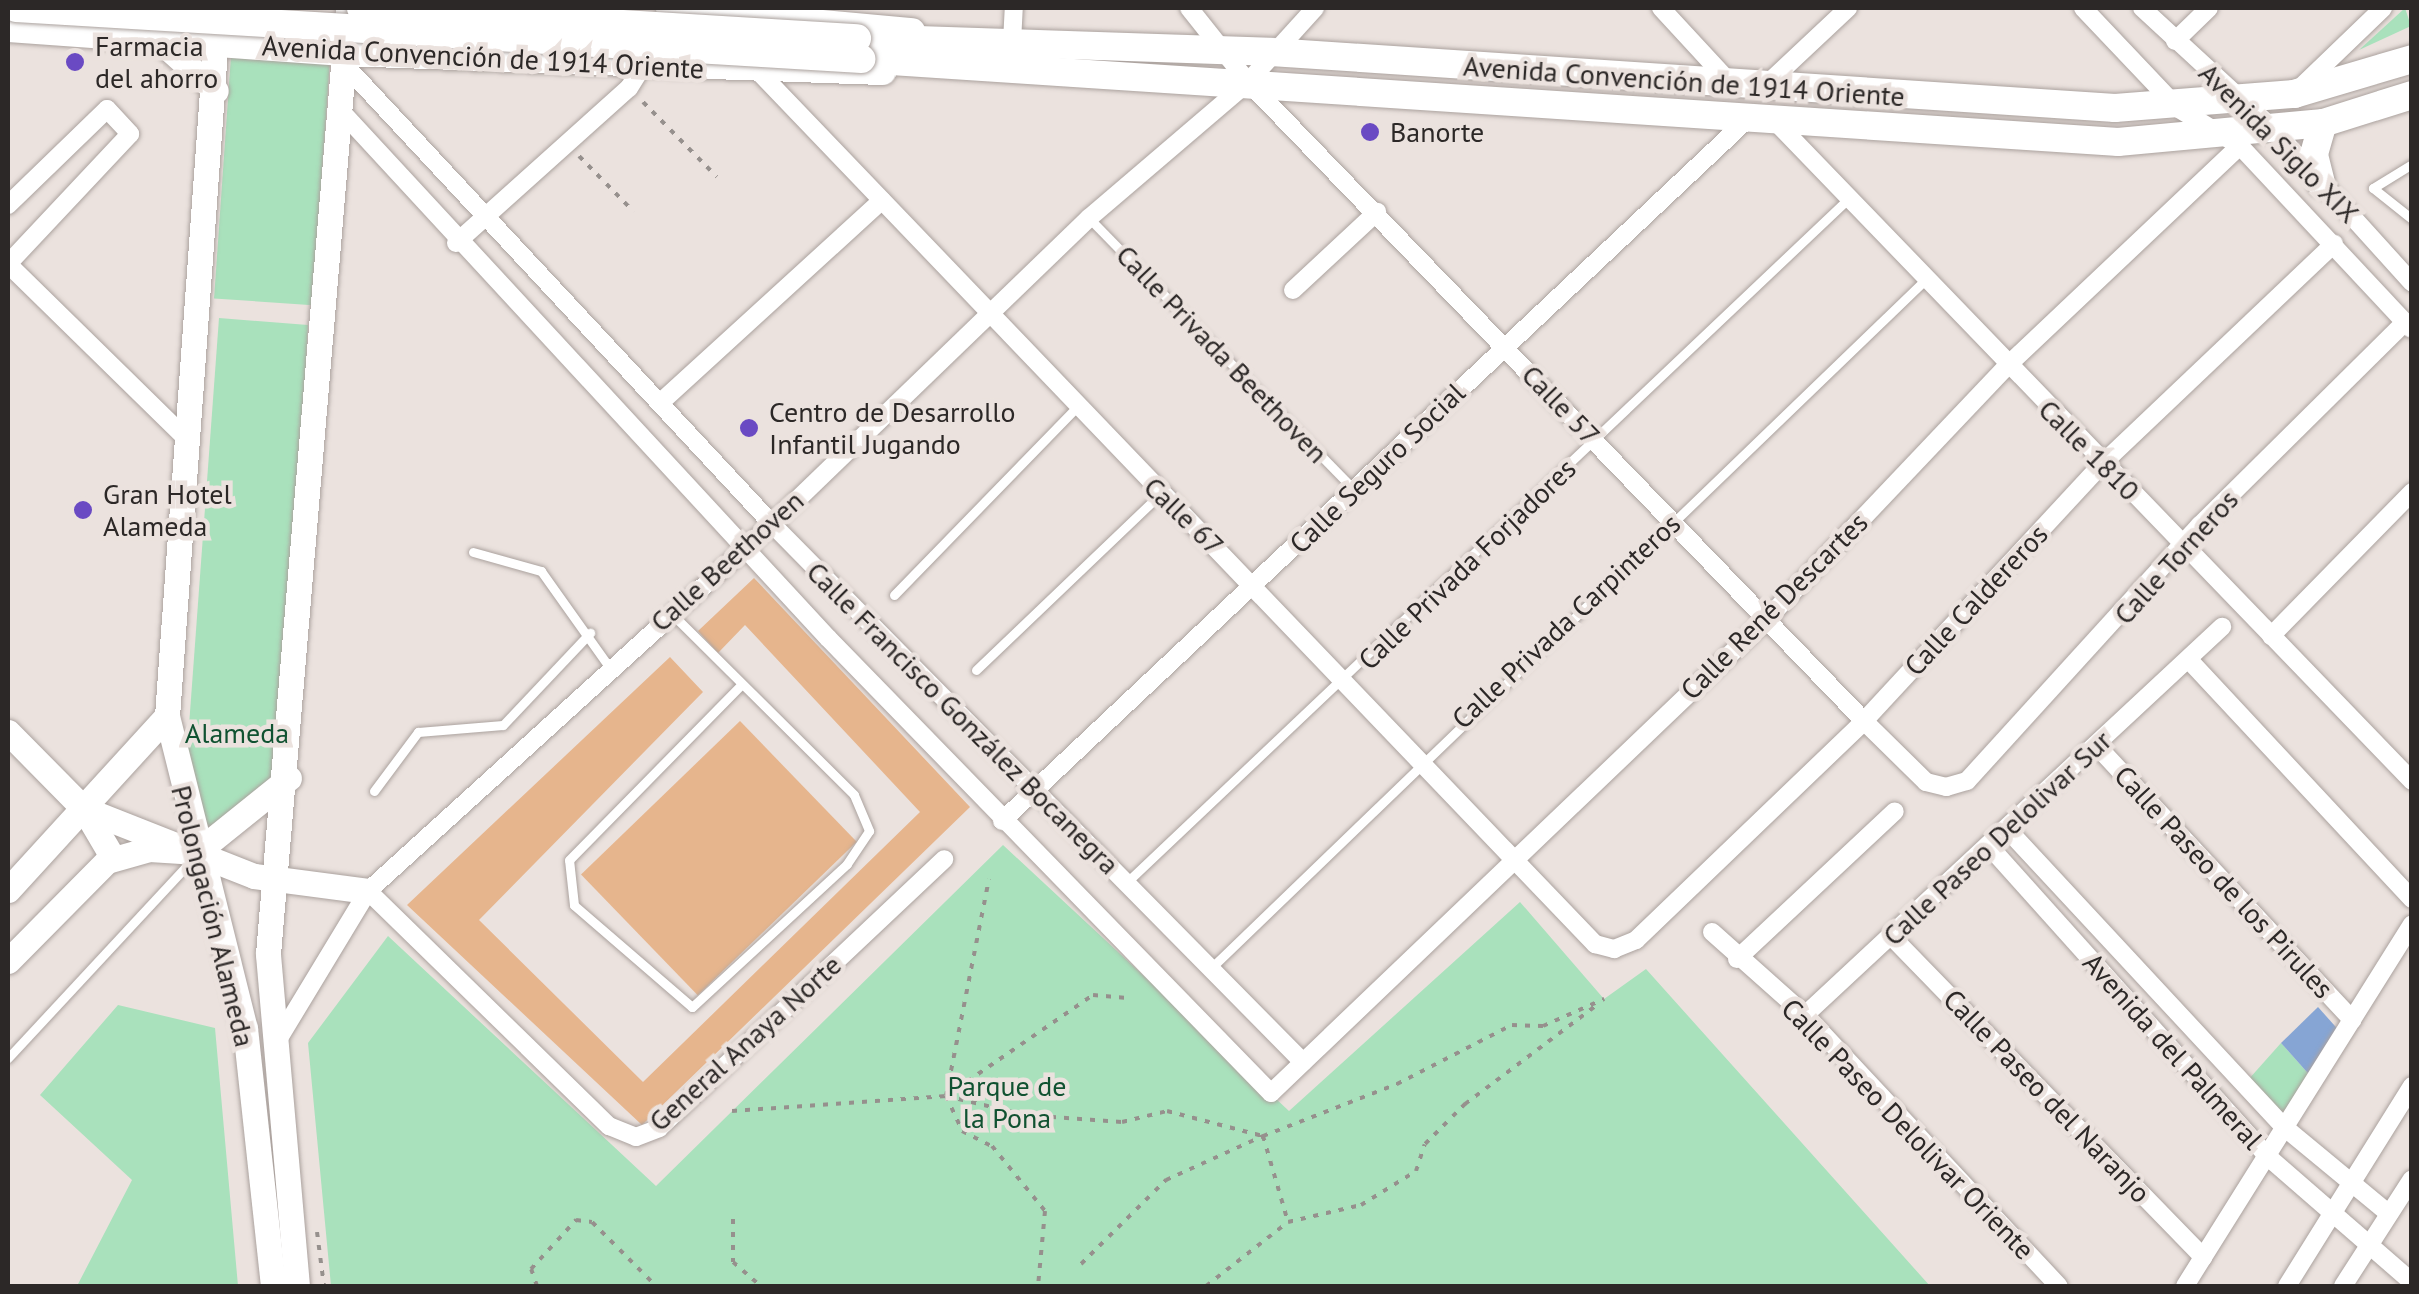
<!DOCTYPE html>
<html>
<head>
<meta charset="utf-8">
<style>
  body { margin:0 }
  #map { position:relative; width:2419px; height:1294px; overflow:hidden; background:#ebe2de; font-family:"PT Sans",sans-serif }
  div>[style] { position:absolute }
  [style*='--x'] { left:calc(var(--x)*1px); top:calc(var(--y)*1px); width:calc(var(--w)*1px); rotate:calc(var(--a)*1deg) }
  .green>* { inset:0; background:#a9e1bc; transform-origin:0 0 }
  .water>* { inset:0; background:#86a5d4 }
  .building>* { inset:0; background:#e6b58d; transform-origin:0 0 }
  .path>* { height:4px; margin-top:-2px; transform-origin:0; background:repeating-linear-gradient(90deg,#96908d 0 5px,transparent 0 13px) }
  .roads { filter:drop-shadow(0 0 2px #aba29e) drop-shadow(0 0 2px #aba29e) }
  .lane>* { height:9px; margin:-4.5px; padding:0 4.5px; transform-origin:4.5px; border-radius:4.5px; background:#fff }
  .street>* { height:18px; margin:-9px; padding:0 9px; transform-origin:9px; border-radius:9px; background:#fff }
  .secondary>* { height:25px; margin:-12.5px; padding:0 12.5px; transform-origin:12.5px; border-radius:12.5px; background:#fff }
  .primary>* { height:28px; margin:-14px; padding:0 14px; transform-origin:14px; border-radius:14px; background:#fff }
  .bridges { filter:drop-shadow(0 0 2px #aba29e) drop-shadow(0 0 2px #aba29e) }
  .primary-bridge>* { height:28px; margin:-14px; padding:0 14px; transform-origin:14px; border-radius:14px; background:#fff }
  .dots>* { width:28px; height:28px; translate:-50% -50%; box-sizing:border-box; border:5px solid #ebe2de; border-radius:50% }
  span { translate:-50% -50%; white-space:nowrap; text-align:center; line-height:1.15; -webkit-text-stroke:9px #ebe2de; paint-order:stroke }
  .poi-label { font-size:28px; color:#2c2827 }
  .left { translate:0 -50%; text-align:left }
  .street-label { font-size:28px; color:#2c2827 }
  .park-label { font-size:28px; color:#105231 }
  .frame { position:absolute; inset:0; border:10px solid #2c2827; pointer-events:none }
</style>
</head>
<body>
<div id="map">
  <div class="green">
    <div style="clip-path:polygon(2405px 8px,2411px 26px,2359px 50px)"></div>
    <div style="left:231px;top:56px;width:99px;height:243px;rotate:4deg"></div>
    <div style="clip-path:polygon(219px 318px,308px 325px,283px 803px,229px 836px,201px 830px,187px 753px)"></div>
    <div style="clip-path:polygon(1003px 845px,1289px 1111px,1520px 902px,1604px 999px,1646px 969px,1930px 1286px,331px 1286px,308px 1043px,388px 936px,656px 1186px)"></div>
    <div style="clip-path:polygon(118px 1005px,215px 1028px,238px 1286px,77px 1286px,132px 1180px,40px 1095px)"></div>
    <div style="clip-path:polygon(2281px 1043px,2314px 1080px,2286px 1124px,2248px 1080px)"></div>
  </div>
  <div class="water">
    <div style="clip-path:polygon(2318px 1007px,2343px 1035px,2314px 1080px,2281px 1043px)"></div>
  </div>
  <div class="building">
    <div style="clip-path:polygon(754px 578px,970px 807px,642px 1125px,407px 905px,670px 657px,703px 692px,479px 920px,643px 1082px,920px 812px,745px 625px,718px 653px,698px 631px)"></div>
    <div style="left:740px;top:721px;width:168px;height:221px;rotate:46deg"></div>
  </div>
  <div class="path">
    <div style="--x:643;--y:102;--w:105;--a:45.4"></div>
    <div style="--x:579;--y:156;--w:78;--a:45.5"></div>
    <div style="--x:946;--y:1096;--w:81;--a:13.5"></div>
    <div style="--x:1025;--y:1115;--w:97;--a:4.1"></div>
    <div style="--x:1122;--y:1122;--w:46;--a:-13.7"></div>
    <div style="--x:1167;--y:1111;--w:99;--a:14.6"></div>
    <div style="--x:1263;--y:1136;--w:144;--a:-21.2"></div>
    <div style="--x:1397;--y:1084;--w:129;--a:-27.2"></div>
    <div style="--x:1512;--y:1025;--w:31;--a:2"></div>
    <div style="--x:1543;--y:1026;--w:67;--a:-23.9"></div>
    <div style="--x:946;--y:1096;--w:221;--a:-78.8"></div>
    <div style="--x:946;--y:1096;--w:178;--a:-34.5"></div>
    <div style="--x:1093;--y:995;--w:37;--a:5"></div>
    <div style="--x:732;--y:1111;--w:215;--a:-4"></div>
    <div style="--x:946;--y:1096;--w:38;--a:65"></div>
    <div style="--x:962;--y:1131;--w:34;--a:27"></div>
    <div style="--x:992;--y:1146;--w:84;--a:50.8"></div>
    <div style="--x:1045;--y:1211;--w:75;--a:95.3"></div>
    <div style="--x:733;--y:1219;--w:43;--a:90"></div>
    <div style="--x:733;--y:1262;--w:37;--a:41"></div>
    <div style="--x:317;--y:1232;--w:54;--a:82.6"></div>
    <div style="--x:1081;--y:1264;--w:120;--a:-44.7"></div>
    <div style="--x:1166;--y:1180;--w:107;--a:-24.4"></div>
    <div style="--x:1263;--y:1136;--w:90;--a:73.8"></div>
    <div style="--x:537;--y:1286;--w:18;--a:-109"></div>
    <div style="--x:531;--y:1269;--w:67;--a:-47.4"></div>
    <div style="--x:576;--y:1220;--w:16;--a:7"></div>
    <div style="--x:592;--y:1222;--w:91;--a:45"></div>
    <div style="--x:1206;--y:1286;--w:104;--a:-38"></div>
    <div style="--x:1288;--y:1222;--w:75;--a:-13.1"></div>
    <div style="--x:1361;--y:1205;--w:65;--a:-31.7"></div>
    <div style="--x:1416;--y:1171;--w:28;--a:-72"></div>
    <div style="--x:1425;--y:1144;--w:57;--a:-45"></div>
    <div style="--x:1465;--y:1104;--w:165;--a:-36.9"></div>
  </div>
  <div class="roads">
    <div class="lane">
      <div style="--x:2412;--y:164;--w:46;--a:148.4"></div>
      <div style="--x:2373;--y:188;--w:50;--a:38.5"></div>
      <div style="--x:1089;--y:218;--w:380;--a:45.7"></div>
      <div style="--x:473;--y:552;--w:71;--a:15.6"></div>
      <div style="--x:541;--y:571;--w:119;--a:54.6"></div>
      <div style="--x:894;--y:595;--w:262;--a:-45.8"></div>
      <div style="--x:671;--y:613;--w:258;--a:44.8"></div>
      <div style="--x:854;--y:795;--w:39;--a:67"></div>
      <div style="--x:869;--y:831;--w:40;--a:124"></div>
      <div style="--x:847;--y:864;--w:211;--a:137.3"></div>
      <div style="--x:692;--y:1007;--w:156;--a:-139.2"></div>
      <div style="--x:574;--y:905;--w:45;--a:-96.3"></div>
      <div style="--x:569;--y:860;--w:243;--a:-45.5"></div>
      <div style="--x:976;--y:670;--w:253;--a:-43.7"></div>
      <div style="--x:374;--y:791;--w:74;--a:-53.3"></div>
      <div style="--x:418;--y:732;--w:85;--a:-4.7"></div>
      <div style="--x:503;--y:725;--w:127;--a:-46.6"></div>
      <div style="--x:1127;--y:882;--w:992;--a:-43.45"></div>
      <div style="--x:1210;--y:969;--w:994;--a:-43.94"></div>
      <div style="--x:8;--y:1058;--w:276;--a:-47.1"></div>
    </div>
    <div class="street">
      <div style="--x:1189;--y:8;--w:95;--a:51.4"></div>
      <div style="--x:1248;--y:82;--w:888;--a:46.05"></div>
      <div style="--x:1864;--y:721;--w:87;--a:44.5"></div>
      <div style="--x:1926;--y:782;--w:21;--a:14"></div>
      <div style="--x:1946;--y:787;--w:22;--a:-16"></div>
      <div style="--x:1967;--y:781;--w:346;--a:-47.7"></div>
      <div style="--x:2200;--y:525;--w:289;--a:-44.7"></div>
      <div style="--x:1661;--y:8;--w:105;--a:47.3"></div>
      <div style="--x:2083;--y:8;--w:139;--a:46.5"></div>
      <div style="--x:2179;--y:109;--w:71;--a:31.2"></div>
      <div style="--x:2240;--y:146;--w:250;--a:46.9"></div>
      <div style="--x:2142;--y:8;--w:178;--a:42.7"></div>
      <div style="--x:2273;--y:129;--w:207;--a:47.9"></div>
      <div style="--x:2175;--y:41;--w:47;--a:-44.1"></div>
      <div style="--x:1012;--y:42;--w:34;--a:-87"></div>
      <div style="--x:342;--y:62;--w:631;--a:47.05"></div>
      <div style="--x:772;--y:524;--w:756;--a:45.38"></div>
      <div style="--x:760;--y:73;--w:1207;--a:46.21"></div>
      <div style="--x:1595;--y:944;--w:20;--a:15"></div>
      <div style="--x:1614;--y:949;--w:24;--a:-22"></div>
      <div style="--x:1636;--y:940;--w:316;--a:-43.8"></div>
      <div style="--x:1864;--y:721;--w:350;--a:-47.2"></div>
      <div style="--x:2102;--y:464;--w:320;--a:-43.5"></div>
      <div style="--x:1765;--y:86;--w:114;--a:-43.2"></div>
      <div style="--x:2301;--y:87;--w:114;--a:-43.9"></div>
      <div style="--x:341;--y:111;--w:718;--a:47.26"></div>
      <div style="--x:828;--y:638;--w:635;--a:45.77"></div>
      <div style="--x:1271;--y:1093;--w:686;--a:-43.7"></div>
      <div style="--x:1767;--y:619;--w:349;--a:-46.5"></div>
      <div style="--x:2007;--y:366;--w:320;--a:-43.4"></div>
      <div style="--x:1773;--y:119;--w:920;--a:46.01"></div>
      <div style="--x:8;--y:205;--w:138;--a:-44.1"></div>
      <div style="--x:107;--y:109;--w:34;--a:47"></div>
      <div style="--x:130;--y:134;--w:178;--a:133.2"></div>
      <div style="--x:456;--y:243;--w:232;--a:-41.9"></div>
      <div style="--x:629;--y:88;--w:31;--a:-58"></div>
      <div style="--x:8;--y:264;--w:252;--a:44.4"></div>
      <div style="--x:1293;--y:290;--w:115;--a:-42.9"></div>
      <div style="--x:661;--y:402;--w:299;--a:-42.4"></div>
      <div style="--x:2271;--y:636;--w:202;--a:-45.6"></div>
      <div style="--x:2189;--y:660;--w:327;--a:47"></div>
      <div style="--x:2096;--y:745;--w:376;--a:47"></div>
      <div style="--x:1002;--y:821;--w:1030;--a:-43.27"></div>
      <div style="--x:2007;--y:829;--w:407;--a:47.1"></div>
      <div style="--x:2284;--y:1127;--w:136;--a:39.6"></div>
      <div style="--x:1989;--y:846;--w:416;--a:48.1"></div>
      <div style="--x:2267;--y:1156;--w:192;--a:41"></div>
      <div style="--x:368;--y:891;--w:337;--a:44.3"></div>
      <div style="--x:609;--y:1126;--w:29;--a:22"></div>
      <div style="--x:636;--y:1137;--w:25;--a:-21"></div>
      <div style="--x:659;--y:1128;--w:392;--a:-43.3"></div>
      <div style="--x:1712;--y:932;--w:125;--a:41.7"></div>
      <div style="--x:1805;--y:1015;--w:371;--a:46.9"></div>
      <div style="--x:1891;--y:936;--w:448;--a:45.8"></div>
      <div style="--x:1737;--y:959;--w:216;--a:-43.1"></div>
      <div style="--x:1805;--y:1015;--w:570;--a:-42.94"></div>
      <div style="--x:279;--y:1038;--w:172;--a:-58.8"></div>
      <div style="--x:368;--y:891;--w:546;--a:-42.25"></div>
      <div style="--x:772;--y:524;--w:441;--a:-44"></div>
      <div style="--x:1089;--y:218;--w:209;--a:-40.5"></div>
      <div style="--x:1248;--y:82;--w:100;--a:-47.8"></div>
      <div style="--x:2185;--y:1286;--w:427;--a:-57.9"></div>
      <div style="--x:2287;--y:1286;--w:236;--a:-58"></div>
      <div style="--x:2343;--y:1286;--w:127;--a:-57.2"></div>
    </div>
    <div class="secondary">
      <div style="--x:218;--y:8;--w:710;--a:94.12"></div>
      <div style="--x:167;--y:716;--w:322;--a:76"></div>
      <div style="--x:245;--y:1028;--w:260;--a:83.8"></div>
      <div style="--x:668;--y:8;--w:245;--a:5.2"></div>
      <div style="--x:8;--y:29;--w:336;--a:4.1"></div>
      <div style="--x:343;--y:53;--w:540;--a:2.02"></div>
      <div style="--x:159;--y:40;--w:76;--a:41.8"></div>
      <div style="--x:8;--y:732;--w:108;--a:45.4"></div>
      <div style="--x:84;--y:809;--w:57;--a:59.4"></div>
      <div style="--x:84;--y:809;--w:183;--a:21.5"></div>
      <div style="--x:254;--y:876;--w:115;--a:7.5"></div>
      <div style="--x:8;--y:890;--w:236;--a:-47.6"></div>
      <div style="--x:8;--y:961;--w:141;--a:-45.3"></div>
      <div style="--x:107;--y:861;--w:44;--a:-15.9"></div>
      <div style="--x:149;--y:849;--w:48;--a:3.6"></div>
      <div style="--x:197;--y:852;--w:118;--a:-38.8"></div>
      <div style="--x:297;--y:1286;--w:333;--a:-95"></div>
      <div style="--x:268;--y:954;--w:949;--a:-85.17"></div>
    </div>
    <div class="primary">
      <div style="--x:857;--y:38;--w:414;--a:1.9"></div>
      <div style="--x:1271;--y:52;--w:846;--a:3.8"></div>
      <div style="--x:2115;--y:108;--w:180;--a:-4.5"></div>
      <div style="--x:2294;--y:94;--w:123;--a:-16.5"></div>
      <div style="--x:861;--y:59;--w:1260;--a:3.78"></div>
      <div style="--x:2118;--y:142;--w:206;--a:-5.3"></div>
      <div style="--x:2323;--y:123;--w:93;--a:-17.5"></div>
      <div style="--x:2321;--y:183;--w:30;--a:-104"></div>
      <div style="--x:2314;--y:154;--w:32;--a:-74"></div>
    </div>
  </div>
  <div class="bridges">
    <div class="primary-bridge">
      <div style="--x:16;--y:8;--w:847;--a:3.45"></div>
      <div style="--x:361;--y:8;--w:497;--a:3.5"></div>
    </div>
  </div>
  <div class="dots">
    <div style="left:75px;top:62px;background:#6a4ac3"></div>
    <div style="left:1370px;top:132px;background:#6a4ac3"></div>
    <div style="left:749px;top:428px;background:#6a4ac3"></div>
    <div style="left:83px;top:510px;background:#6a4ac3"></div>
  </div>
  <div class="poi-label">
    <span class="left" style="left:95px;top:62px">Farmacia<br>del ahorro</span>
    <span class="left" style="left:1390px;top:132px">Banorte</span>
    <span class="left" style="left:769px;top:428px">Centro de Desarrollo<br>Infantil Jugando</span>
    <span class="left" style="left:103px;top:510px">Gran Hotel<br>Alameda</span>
  </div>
  <div class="street-label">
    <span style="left:483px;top:57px;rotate:3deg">Avenida Convención de 1914 Oriente</span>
    <span style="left:1684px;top:81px;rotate:4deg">Avenida Convención de 1914 Oriente</span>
    <span style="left:2279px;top:143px;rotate:45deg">Avenida Siglo XIX</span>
    <span style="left:1222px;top:354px;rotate:46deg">Calle Privada Beethoven</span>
    <span style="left:1561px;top:405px;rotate:46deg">Calle 57</span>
    <span style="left:2089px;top:450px;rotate:45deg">Calle 1810</span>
    <span style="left:1377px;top:468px;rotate:-44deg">Calle Seguro Social</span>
    <span style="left:1184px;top:516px;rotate:44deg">Calle 67</span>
    <span style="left:2176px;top:557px;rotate:-48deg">Calle Torneros</span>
    <span style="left:727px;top:561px;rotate:-42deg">Calle Beethoven</span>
    <span style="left:1467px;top:564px;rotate:-44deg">Calle Privada Forjadores</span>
    <span style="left:1976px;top:600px;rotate:-47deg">Calle Caldereros</span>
    <span style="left:1774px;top:606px;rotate:-45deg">Calle René Descartes</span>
    <span style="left:1566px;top:621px;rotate:-43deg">Calle Privada Carpinteros</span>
    <span style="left:963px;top:718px;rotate:45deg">Calle Francisco González Bocanegra</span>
    <span style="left:1997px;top:838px;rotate:-43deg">Calle Paseo Delolivar Sur</span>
    <span style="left:2224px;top:882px;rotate:47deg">Calle Paseo de los Pirules</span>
    <span style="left:213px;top:916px;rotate:76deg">Prolongación Alameda</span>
    <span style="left:745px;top:1043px;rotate:-42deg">General Anaya Norte</span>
    <span style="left:2173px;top:1051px;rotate:48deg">Avenida del Palmeral</span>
    <span style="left:2047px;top:1096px;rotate:46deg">Calle Paseo del Naranjo</span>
    <span style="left:1908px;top:1129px;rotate:46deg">Calle Paseo Delolivar Oriente</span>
  </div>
  <div class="park-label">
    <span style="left:237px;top:733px">Alameda</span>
    <span style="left:1007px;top:1102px">Parque de<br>la Pona</span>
  </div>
  <div class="frame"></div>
</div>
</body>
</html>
